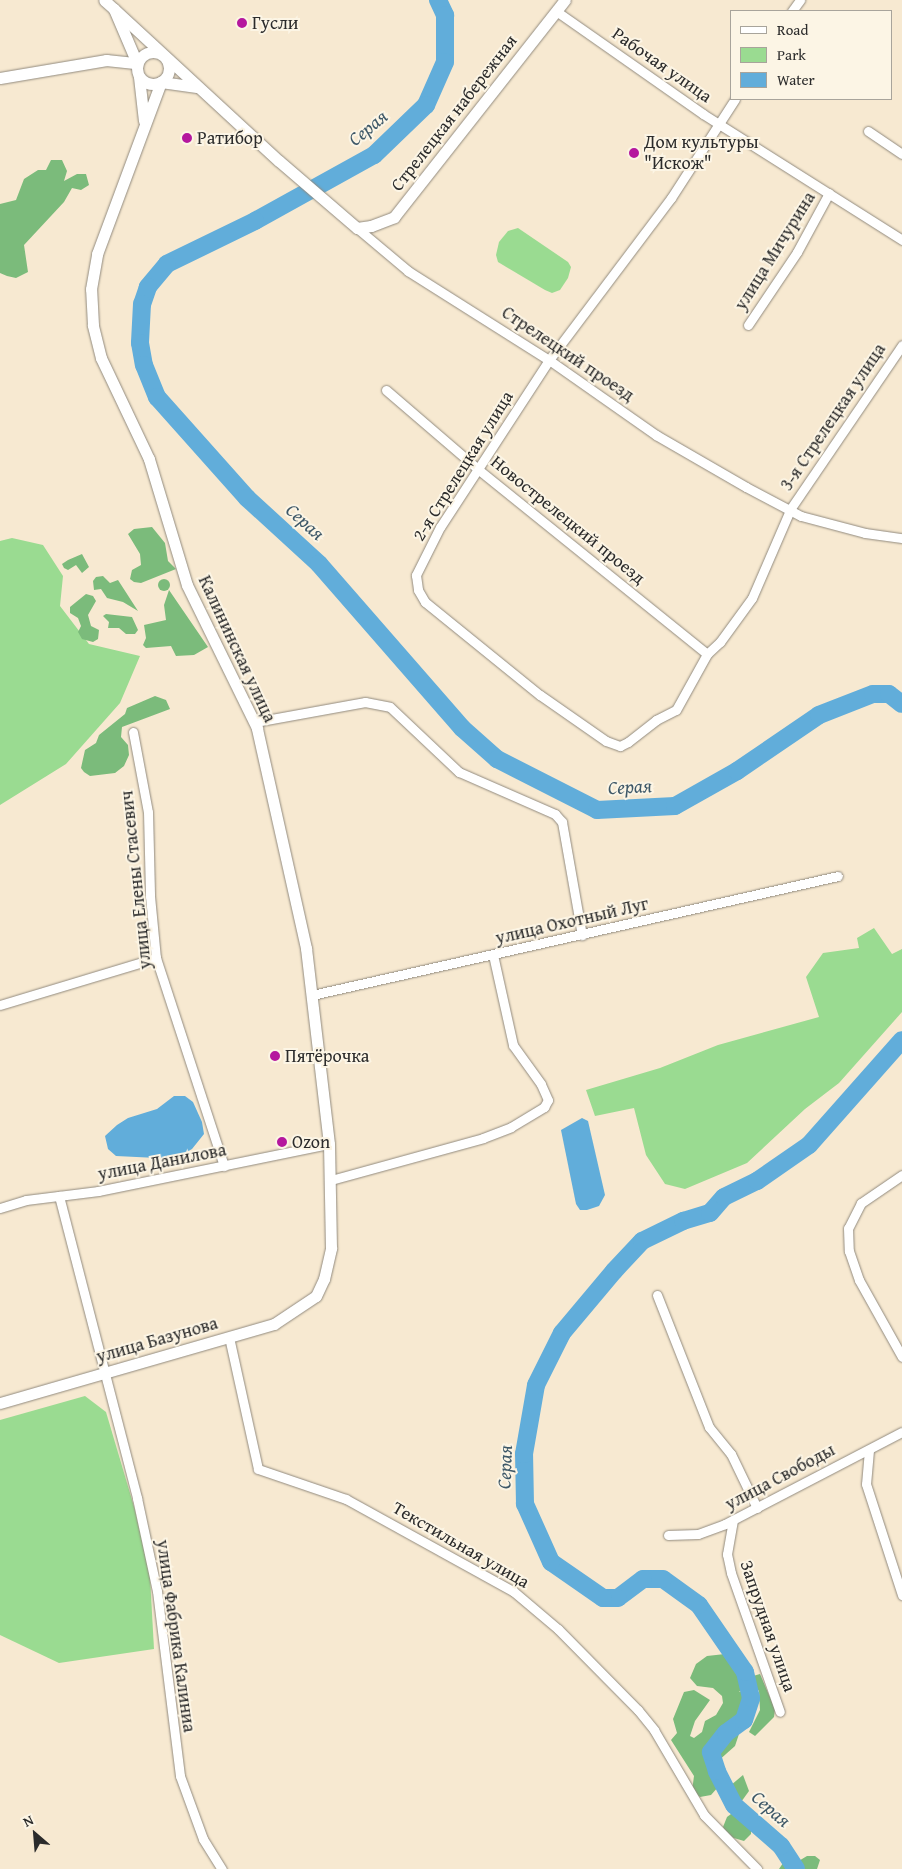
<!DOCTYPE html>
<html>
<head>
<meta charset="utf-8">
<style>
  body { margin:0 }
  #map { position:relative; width:902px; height:1869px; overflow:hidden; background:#f7e9d1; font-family:"Gentium Book Plus",serif }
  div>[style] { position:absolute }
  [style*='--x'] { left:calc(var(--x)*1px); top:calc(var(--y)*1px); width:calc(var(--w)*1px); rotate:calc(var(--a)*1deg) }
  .green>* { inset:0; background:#9adb91 }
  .forest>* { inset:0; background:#7bbb7b }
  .round { border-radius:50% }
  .water>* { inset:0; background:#61adda }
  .river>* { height:18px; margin:-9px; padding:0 9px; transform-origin:9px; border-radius:9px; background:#61adda }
  .roads { filter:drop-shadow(0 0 1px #918a7e) drop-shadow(0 0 1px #918a7e) }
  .street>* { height:9px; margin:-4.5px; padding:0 4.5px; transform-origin:4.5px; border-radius:4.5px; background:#fff }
  .secondary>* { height:11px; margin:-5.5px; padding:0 5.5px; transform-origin:5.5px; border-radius:5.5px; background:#fff }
  .secondary>.ring { margin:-5.5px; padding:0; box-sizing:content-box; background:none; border:11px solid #fff; border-radius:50% }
  .dots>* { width:14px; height:14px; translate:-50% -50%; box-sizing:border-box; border:2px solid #fcf5e5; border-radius:50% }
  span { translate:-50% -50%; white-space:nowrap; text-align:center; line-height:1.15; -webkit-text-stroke:4px #fcf5e5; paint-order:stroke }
  .poi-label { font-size:18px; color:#2b2b2b }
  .left { translate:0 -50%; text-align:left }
  .street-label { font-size:18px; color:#2b2b2b }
  .water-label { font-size:19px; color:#3e5868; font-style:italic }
  .legend { position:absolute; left:730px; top:10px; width:162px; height:90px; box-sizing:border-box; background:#fcf5e5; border:1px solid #a8a49b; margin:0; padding:6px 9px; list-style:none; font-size:15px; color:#2b2b2b }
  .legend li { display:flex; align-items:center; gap:10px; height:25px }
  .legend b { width:25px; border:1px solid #a8a49b }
  .north { position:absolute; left:10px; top:1809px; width:50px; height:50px; -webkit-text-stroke:4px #fcf5e5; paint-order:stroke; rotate:333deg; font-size:14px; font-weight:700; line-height:20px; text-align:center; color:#2b2b2b }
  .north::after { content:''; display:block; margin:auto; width:18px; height:22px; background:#2b2b2b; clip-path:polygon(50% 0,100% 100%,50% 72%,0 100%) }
</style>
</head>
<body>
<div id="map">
  <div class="green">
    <div style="clip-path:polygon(518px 228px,568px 262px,571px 267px,568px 278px,560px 290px,552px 293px,545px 290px,498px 262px,496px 255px,499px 242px,508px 231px)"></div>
    <div style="clip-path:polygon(12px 538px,43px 545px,63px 576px,60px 606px,89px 644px,140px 656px,120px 703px,66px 764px,0 805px,0 541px)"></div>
    <div style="clip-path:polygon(874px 928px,892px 954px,902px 949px,902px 1012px,839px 1083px,805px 1109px,747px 1163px,685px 1189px,665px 1184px,646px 1155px,634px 1108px,595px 1116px,586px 1090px,660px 1068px,718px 1045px,819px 1017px,806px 977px,823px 953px,859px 948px,857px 938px)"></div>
    <div style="clip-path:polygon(85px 1396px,106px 1412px,135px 1510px,150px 1577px,154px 1649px,59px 1663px,0 1635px,0 1420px)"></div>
  </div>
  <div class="forest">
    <div style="clip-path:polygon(51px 160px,62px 160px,67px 171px,64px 181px,77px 174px,86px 174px,89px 185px,81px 190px,72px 188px,64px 202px,24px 245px,28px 272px,16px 278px,7px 276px,0 273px,0 204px,16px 200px,24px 179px,38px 170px,46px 170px)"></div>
    <div style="clip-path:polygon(152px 527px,165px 543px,168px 561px,176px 569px,141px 583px,134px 582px,130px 579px,132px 570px,141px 565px,140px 554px,128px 534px,134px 529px)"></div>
    <div style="clip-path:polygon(82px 554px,89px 567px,82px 573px,76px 565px,68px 570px,64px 568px,62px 564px,68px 560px)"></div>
    <div style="clip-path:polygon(103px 576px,110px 583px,118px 580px,138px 611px,123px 602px,107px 598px,101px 589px,94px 590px,93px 581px,96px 577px)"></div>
    <div class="round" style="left:158px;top:579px;width:12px;height:12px"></div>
    <div style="clip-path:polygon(169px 590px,208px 647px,194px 655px,176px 656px,171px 646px,146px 648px,143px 645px,146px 638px,144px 625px,166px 620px,164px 605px)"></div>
    <div style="clip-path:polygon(86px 594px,93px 596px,96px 601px,88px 615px,91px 626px,99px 630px,98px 639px,93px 642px,82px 639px,78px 632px,81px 626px,78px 618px,70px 613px,70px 607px)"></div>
    <div style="clip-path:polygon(106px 614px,132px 617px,138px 630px,135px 634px,126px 634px,119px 628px,108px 628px,109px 622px,103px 616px)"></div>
    <div style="clip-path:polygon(155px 696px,166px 700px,170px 709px,122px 727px,121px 737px,128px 745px,129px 755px,124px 766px,115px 773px,90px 776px,84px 772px,81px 768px,85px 750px,96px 743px,99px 735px,125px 714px,127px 708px)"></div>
    <div style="clip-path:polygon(725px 1654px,733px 1655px,743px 1662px,749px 1679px,739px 1692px,747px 1689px,754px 1697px,737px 1722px,739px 1734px,735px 1746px,717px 1762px,712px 1777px,719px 1781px,719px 1786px,711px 1795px,700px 1797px,692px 1791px,694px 1776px,671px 1740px,677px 1733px,673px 1719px,684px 1692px,694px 1690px,710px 1700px,695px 1721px,690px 1736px,694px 1738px,702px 1732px,705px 1721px,716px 1715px,723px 1703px,722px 1696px,713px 1688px,697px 1686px,690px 1678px,696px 1664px,707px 1656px)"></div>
    <div style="clip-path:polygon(760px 1674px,775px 1709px,774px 1717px,755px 1736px,749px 1732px,760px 1710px,759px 1691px,751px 1682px,753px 1676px)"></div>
    <div style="clip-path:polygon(743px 1775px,749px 1791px,736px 1809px,730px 1805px,724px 1791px)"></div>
    <div style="clip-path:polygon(735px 1811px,751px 1826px,751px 1834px,744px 1841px,727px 1836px,723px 1827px,727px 1817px)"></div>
    <div style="clip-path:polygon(807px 1856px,815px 1856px,820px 1860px,817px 1869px,779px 1869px,785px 1860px,793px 1859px,797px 1862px)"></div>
  </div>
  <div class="water">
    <div style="clip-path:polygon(174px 1096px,185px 1096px,193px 1102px,202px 1122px,204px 1134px,192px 1149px,178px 1157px,157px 1158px,116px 1156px,108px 1149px,105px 1136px,117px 1125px,128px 1118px,157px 1109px)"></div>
    <div style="clip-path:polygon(582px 1118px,588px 1121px,605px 1195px,599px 1206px,587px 1210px,580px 1210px,576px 1204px,561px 1130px)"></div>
  </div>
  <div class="river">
    <div style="--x:438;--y:0;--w:17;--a:65"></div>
    <div style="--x:445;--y:15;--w:47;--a:90"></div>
    <div style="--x:445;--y:62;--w:47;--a:113.8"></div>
    <div style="--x:426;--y:105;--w:72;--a:136.1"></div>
    <div style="--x:374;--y:155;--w:136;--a:151"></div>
    <div style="--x:255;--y:221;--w:98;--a:154"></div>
    <div style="--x:167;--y:264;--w:30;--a:130"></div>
    <div style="--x:148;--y:287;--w:18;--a:109"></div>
    <div style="--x:142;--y:304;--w:39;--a:93"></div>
    <div style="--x:140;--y:343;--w:22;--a:80"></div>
    <div style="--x:144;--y:365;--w:35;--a:68"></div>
    <div style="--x:157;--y:397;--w:135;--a:48.3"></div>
    <div style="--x:247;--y:498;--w:98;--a:42.5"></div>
    <div style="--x:319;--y:564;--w:218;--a:48.9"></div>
    <div style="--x:462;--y:728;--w:47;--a:41.5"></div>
    <div style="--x:497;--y:759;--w:112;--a:27"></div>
    <div style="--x:597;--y:810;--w:78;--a:-2.9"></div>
    <div style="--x:675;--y:806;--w:71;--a:-29.4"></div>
    <div style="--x:737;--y:771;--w:99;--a:-34.3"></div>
    <div style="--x:819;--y:715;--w:58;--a:-21.3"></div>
    <div style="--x:873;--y:694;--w:16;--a:0"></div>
    <div style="--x:889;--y:694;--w:16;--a:38"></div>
    <div style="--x:796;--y:1869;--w:27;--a:-123"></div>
    <div style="--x:781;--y:1846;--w:62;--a:-138.9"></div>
    <div style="--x:734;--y:1805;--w:38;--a:-117"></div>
    <div style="--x:717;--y:1771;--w:20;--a:-108"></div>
    <div style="--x:711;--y:1752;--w:24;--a:-52"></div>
    <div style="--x:726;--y:1733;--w:22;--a:-36"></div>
    <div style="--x:744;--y:1720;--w:23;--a:-72"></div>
    <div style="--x:751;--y:1698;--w:27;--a:-103"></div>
    <div style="--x:745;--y:1672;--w:81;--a:-124.5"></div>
    <div style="--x:699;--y:1605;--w:44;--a:-144.2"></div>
    <div style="--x:663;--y:1579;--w:20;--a:180"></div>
    <div style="--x:643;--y:1579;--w:31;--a:143"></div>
    <div style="--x:618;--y:1598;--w:15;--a:180"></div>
    <div style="--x:603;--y:1598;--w:63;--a:-145.3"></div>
    <div style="--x:551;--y:1562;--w:64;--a:-114.1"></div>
    <div style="--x:525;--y:1504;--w:50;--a:-91.1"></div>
    <div style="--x:524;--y:1454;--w:70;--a:-80.1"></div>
    <div style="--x:536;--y:1385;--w:58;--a:-63.4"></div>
    <div style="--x:562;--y:1333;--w:81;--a:-50"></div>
    <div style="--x:614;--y:1271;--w:41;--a:-47"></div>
    <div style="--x:642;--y:1241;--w:46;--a:-26"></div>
    <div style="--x:683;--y:1221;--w:28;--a:-17"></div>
    <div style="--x:710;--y:1213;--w:21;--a:-49"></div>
    <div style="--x:724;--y:1197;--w:37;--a:-26"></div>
    <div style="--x:757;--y:1181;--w:63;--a:-34.7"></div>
    <div style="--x:809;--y:1145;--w:140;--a:-48.5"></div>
  </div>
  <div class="roads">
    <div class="street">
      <div style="--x:556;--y:11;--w:179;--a:35"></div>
      <div style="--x:703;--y:114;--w:236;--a:32.3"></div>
      <div style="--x:792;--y:11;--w:14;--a:-54"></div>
      <div style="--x:735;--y:99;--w:118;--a:122.9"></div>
      <div style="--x:671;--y:198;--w:203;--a:127"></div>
      <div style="--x:549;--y:360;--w:199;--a:123.1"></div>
      <div style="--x:440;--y:527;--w:54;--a:116.6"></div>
      <div style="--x:416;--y:575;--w:15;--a:82"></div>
      <div style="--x:418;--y:590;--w:14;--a:60"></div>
      <div style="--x:425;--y:602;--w:148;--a:39"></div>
      <div style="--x:540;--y:695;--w:80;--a:34.9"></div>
      <div style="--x:606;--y:741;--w:15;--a:20"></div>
      <div style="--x:620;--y:746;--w:9;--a:-27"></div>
      <div style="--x:628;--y:742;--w:36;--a:-38"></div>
      <div style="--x:656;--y:720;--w:22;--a:-27"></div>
      <div style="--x:676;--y:710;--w:64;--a:-61"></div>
      <div style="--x:707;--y:654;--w:18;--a:-43"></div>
      <div style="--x:720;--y:642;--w:54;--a:-54"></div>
      <div style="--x:752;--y:598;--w:98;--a:-66.6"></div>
      <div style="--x:791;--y:508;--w:197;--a:-55.7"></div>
      <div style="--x:868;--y:131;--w:41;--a:34.1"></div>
      <div style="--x:357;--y:228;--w:67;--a:40.1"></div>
      <div style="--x:408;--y:271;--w:167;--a:32.3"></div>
      <div style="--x:549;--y:360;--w:131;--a:35"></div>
      <div style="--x:656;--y:435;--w:104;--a:30"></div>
      <div style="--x:746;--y:487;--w:62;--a:27.8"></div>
      <div style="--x:801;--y:516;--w:66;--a:14.9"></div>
      <div style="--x:865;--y:533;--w:37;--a:8"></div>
      <div style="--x:748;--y:325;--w:88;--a:-56.1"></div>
      <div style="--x:797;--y:252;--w:67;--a:-61.5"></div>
      <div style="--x:386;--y:390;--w:123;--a:40.7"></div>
      <div style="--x:479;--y:470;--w:293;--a:38.9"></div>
      <div style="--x:255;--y:722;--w:112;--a:-10.3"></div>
      <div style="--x:365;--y:702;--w:25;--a:11"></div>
      <div style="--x:390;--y:707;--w:95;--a:43.3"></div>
      <div style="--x:459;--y:772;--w:105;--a:23.6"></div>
      <div style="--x:555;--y:814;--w:11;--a:49"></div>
      <div style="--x:562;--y:822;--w:115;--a:80"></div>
      <div style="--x:133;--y:732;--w:81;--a:79.4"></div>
      <div style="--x:148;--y:812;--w:84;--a:88.6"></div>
      <div style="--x:150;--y:896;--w:62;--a:84.5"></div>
      <div style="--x:156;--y:958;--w:219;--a:71.9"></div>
      <div style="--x:312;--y:995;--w:539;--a:-12.75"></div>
      <div style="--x:0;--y:1005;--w:163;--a:-16.8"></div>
      <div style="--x:902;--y:1175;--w:50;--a:145.7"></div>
      <div style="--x:861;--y:1203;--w:28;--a:117"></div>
      <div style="--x:848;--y:1228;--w:23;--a:88"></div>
      <div style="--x:849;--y:1251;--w:31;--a:71"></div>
      <div style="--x:859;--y:1280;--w:88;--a:60.8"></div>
      <div style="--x:331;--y:1180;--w:158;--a:-15.4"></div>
      <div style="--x:483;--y:1138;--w:30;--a:-21"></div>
      <div style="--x:511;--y:1127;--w:39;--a:-31"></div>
      <div style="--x:544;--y:1107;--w:8;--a:-60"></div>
      <div style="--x:548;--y:1100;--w:17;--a:-114"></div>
      <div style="--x:541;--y:1084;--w:48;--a:-125.7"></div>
      <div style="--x:513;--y:1045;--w:92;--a:-102.5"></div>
      <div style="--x:59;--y:1196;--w:312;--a:75.5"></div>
      <div style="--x:137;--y:1498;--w:95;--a:77.9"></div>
      <div style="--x:157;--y:1591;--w:186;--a:82.9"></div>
      <div style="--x:180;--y:1776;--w:67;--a:69.9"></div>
      <div style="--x:203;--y:1839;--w:36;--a:58"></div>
      <div style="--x:0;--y:1208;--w:27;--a:-17"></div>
      <div style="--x:26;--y:1200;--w:73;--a:-7.1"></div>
      <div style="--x:98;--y:1191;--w:236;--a:-11.5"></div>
      <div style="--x:657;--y:1295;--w:142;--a:68.5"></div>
      <div style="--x:709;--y:1427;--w:35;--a:51"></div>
      <div style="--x:731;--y:1454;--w:60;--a:64.3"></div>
      <div style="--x:229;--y:1337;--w:135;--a:77.6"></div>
      <div style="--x:258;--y:1469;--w:93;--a:18.8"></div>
      <div style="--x:346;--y:1499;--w:191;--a:28.9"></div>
      <div style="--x:513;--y:1591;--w:59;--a:40.2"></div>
      <div style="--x:558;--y:1629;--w:114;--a:45.4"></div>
      <div style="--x:638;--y:1710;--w:26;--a:51"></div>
      <div style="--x:654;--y:1730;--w:99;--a:59.5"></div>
      <div style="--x:704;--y:1815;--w:76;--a:45.5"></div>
      <div style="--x:869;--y:1450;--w:34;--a:95"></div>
      <div style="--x:866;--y:1484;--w:117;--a:72"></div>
      <div style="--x:733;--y:1520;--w:35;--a:100"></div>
      <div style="--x:727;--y:1554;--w:19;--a:78"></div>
      <div style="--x:731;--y:1573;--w:147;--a:70.6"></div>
      <div style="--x:668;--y:1535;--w:30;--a:-2"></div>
      <div style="--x:698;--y:1534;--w:29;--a:-20"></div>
      <div style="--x:725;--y:1524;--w:199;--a:-27.5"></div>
    </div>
    <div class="secondary">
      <div style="--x:114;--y:9;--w:224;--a:42.7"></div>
      <div style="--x:279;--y:161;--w:103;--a:40.7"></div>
      <div style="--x:357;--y:228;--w:14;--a:-8"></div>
      <div style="--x:371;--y:226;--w:25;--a:-21"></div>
      <div style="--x:394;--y:217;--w:276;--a:-51.8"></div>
      <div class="ring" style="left:137px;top:52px;width:21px;height:21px"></div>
      <div style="--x:139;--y:77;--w:44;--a:83.5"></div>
      <div style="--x:0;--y:78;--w:108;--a:-9.6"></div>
      <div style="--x:106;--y:60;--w:31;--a:6"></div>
      <div style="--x:137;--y:63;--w:59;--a:-113.1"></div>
      <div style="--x:114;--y:9;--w:13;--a:-138"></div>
      <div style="--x:0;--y:1403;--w:285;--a:-16.1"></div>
      <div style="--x:274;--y:1324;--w:50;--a:-33.7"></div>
      <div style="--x:316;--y:1296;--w:19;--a:-65"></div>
      <div style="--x:324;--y:1279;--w:32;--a:-77"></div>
      <div style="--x:331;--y:1248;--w:104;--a:-91.1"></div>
      <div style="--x:329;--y:1144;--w:197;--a:-96.7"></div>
      <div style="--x:306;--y:948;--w:225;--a:-102.6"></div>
      <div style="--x:257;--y:728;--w:159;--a:-116.1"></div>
      <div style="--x:187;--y:585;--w:132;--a:-106.8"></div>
      <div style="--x:149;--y:459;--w:112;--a:-115.4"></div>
      <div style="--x:101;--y:358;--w:34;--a:-104"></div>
      <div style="--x:93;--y:325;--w:36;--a:-93"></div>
      <div style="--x:91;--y:289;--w:36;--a:-80"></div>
      <div style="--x:97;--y:254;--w:184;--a:-69.6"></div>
      <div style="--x:161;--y:82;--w:36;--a:8"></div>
    </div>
  </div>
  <div class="dots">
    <div style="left:242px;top:23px;background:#b5179e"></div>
    <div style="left:187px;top:138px;background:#b5179e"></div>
    <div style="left:634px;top:153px;background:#b5179e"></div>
    <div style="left:275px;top:1056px;background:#b5179e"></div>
    <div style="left:282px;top:1142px;background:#b5179e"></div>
  </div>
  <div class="poi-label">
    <span class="left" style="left:252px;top:23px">Гусли</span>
    <span class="left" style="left:197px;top:138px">Ратибор</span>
    <span class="left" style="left:644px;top:153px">Дом культуры<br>"Искож"</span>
    <span class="left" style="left:285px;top:1056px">Пятёрочка</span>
    <span class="left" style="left:292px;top:1142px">Ozon</span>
  </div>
  <div class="street-label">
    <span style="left:662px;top:65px;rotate:35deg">Рабочая улица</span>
    <span style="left:454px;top:113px;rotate:-52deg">Стрелецкая набережная</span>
    <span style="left:775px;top:251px;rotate:-58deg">улица Мичурина</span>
    <span style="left:568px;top:354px;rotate:34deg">Стрелецкий проезд</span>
    <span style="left:833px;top:417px;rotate:-56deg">3-я Стрелецкая улица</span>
    <span style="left:463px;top:466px;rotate:-58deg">2-я Стрелецкая улица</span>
    <span style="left:568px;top:520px;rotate:39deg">Новострелецкий проезд</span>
    <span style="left:237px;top:649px;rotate:65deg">Калининская улица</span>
    <span style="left:136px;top:880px;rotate:-96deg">улица Елены Стасевич</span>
    <span style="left:572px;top:921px;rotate:-13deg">улица Охотный Луг</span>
    <span style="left:162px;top:1162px;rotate:-11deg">улица Данилова</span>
    <span style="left:157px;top:1340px;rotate:-16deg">улица Базунова</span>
    <span style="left:780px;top:1477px;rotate:-28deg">улица Свободы</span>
    <span style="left:461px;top:1545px;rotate:30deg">Текстильная улица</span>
    <span style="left:768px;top:1626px;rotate:71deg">Запрудная улица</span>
    <span style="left:176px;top:1636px;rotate:82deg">улица Фабрика Калиниа</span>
  </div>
  <div class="water-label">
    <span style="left:368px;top:128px;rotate:-40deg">Серая</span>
    <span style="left:305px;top:522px;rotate:42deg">Серая</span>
    <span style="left:630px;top:787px;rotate:-3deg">Серая</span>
    <span style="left:505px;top:1467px;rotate:-88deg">Серая</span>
    <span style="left:771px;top:1809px;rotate:41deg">Серая</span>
  </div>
  <ul class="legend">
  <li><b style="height:6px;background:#fff"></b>Road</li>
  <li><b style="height:14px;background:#9adb91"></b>Park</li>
  <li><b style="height:14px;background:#61adda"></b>Water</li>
  </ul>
  <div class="north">N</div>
</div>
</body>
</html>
